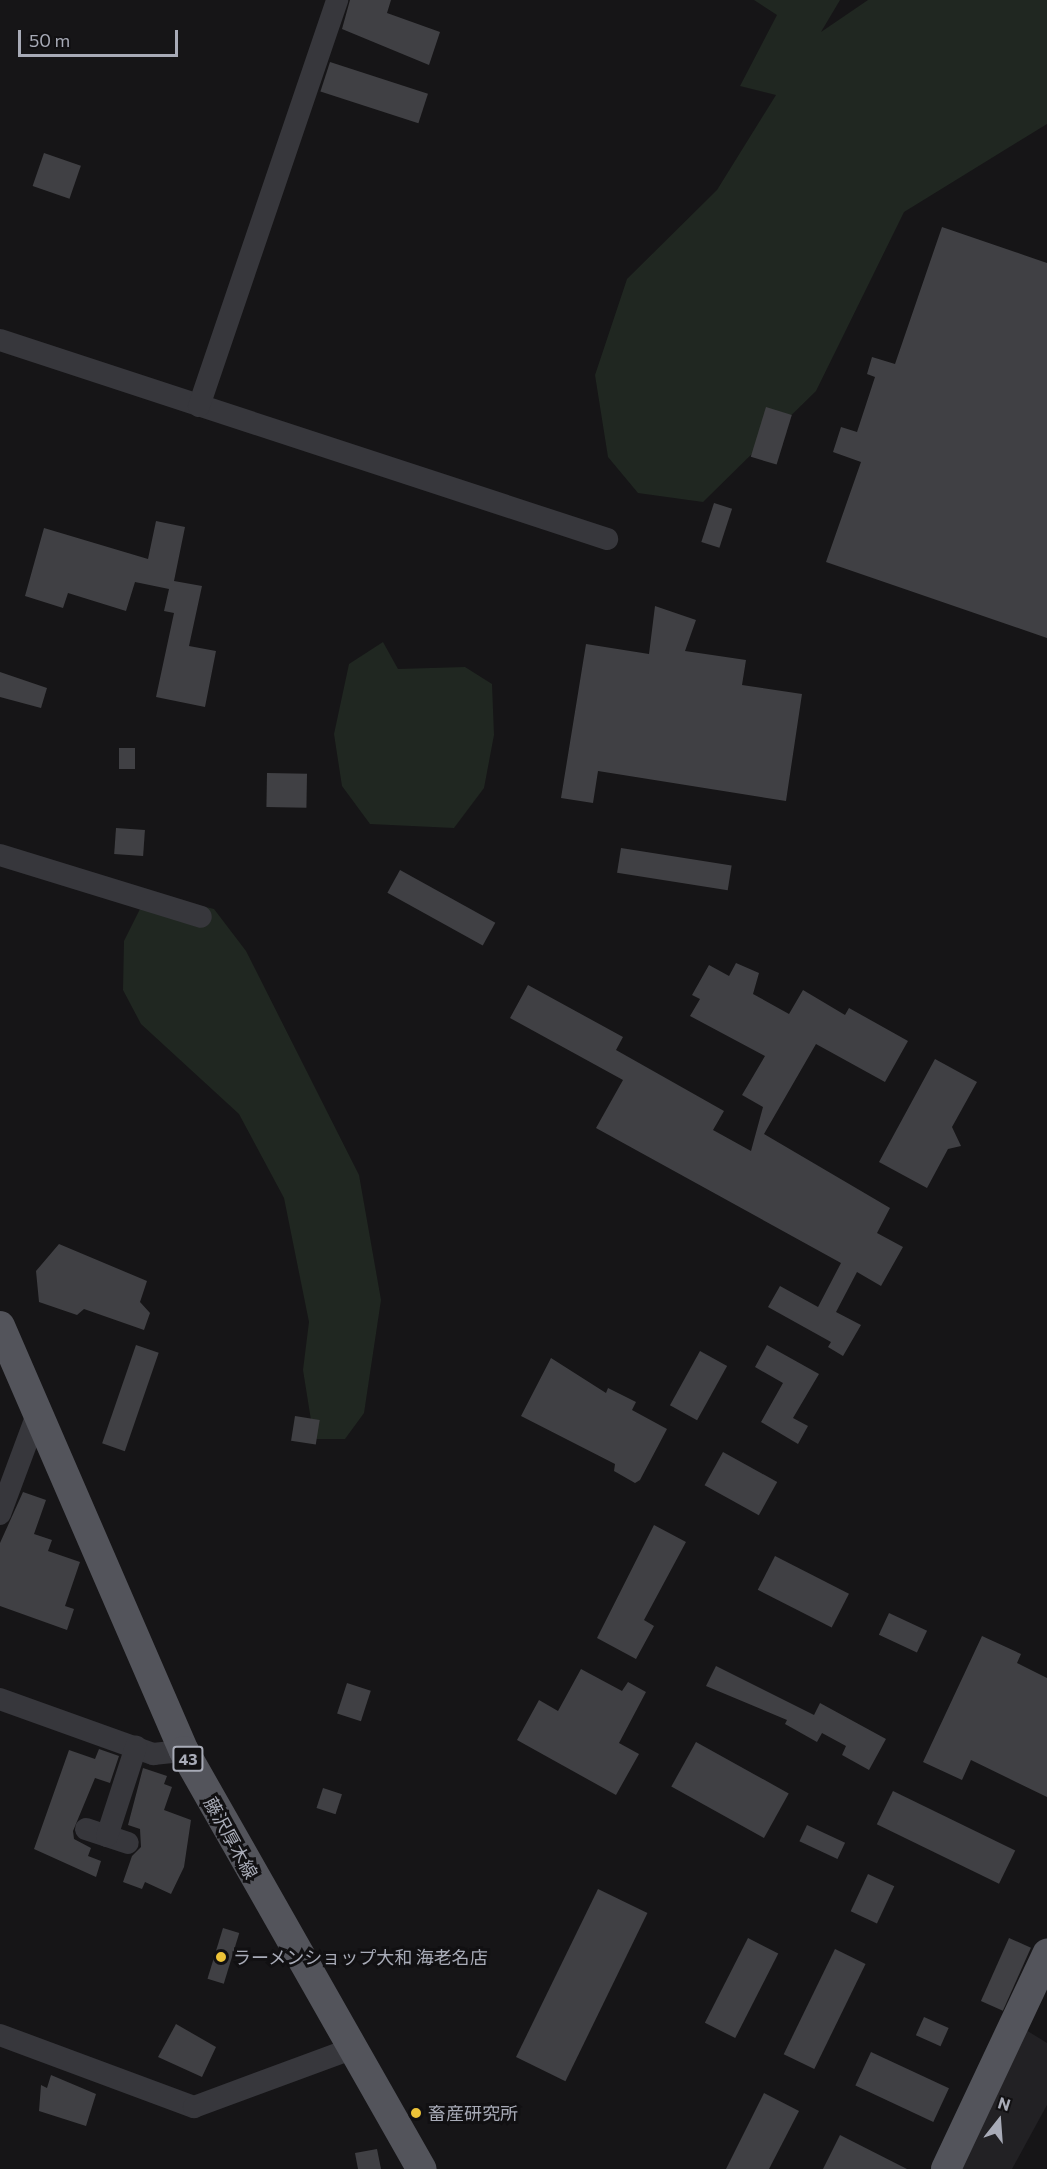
<!DOCTYPE html>
<html>
<head>
<meta charset="utf-8">
<style>
  body { margin:0 }
  #map { position:relative; width:1047px; height:2169px; overflow:hidden; background:#161517; font-family:Commissioner,"Noto Sans JP",sans-serif }
  div>[style] { position:absolute }
  [style*='--x'] { left:calc(var(--x)*1px); top:calc(var(--y)*1px); width:calc(var(--w)*1px); rotate:calc(var(--a)*1deg) }
  .built>* { inset:0; background:#222124 }
  .green>* { inset:0; background:#202721 }
  .building>* { inset:0; background:#404044; transform-origin:0 0 }
  .minor>* { height:22px; margin:-11px; padding:0 11px; transform-origin:11px; border-radius:11px; background:#37373c }
  .major>* { height:30px; margin:-15px; padding:0 15px; transform-origin:15px; border-radius:15px; background:#53545b }
  .dots>* { width:16px; height:16px; translate:-50% -50%; box-sizing:border-box; border:3px solid #111012; border-radius:50% }
  span { translate:-50% -50%; white-space:nowrap; text-align:center; line-height:1.15; -webkit-text-stroke:6px #111012; paint-order:stroke }
  .shield-label span { padding:2px 4px; background:#111012; border:2px solid; border-radius:4px; -webkit-text-stroke-width:0 }
  .shield-label { font-size:16px; color:#a8abb7; font-weight:700 }
  .street-label { font-size:18px; color:#a8abb7 }
  .poi-label { font-size:18px; color:#a8abb7 }
  .left { translate:0 -50%; text-align:left }
  .north { position:absolute; left:969px; top:2091px; width:60px; height:60px; -webkit-text-stroke:4px #111012; paint-order:stroke; rotate:17deg; font-size:16px; font-weight:700; line-height:24px; text-align:center; color:#a8abb7 }
  .north::after { content:''; display:block; margin:auto; width:21px; height:27px; background:#a8abb7; clip-path:polygon(50% 0,100% 100%,50% 72%,0 100%) }
  .scale { position:absolute; left:18px; top:30px; width:160px; height:27px; box-sizing:border-box; border:3px solid #a8abb7; border-top:0; padding-left:8px; font-size:18px; line-height:21px; white-space:nowrap; color:#a8abb7; -webkit-text-stroke:4px #111012; paint-order:stroke }
</style>
</head>
<body>
<div id="map">
  <div class="built">
    <div style="clip-path:polygon(1026px 2030px,1047px 2043px,1047px 2105px,1012px 2169px,958px 2169px)"></div>
  </div>
  <div class="green">
    <div style="clip-path:polygon(754px 0,840px 0,821px 32px,868px 0,1047px 0,1047px 124px,904px 212px,816px 391px,703px 502px,638px 493px,608px 457px,595px 375px,627px 279px,717px 190px,776px 95px,740px 86px,777px 15px)"></div>
    <div style="clip-path:polygon(383px 642px,398px 669px,465px 667px,492px 684px,494px 735px,484px 788px,454px 828px,370px 824px,342px 786px,334px 734px,349px 664px)"></div>
    <div style="clip-path:polygon(148px 893px,214px 909px,246px 951px,359px 1175px,381px 1300px,364px 1413px,345px 1439px,314px 1439px,303px 1370px,309px 1322px,284px 1198px,239px 1114px,141px 1024px,123px 990px,124px 941px)"></div>
  </div>
  <div class="building">
    <div style="clip-path:polygon(350px 0,391px 0,387px 13px,440px 32px,429px 65px,342px 29px)"></div>
    <div style="left:330px;top:62px;width:103px;height:31px;rotate:18deg"></div>
    <div style="left:44px;top:153px;width:39px;height:35px;rotate:19deg"></div>
    <div style="clip-path:polygon(942px 227px,1047px 263px,1047px 638px,826px 562px,861px 462px,833px 452px,841px 427px,857px 432px,875px 377px,867px 374px,872px 357px,895px 364px)"></div>
    <div style="left:766px;top:407px;width:27px;height:52px;rotate:17deg"></div>
    <div style="left:714px;top:503px;width:19px;height:41px;rotate:18deg"></div>
    <div style="clip-path:polygon(156px 521px,185px 527px,174px 581px,202px 586px,189px 646px,216px 651px,205px 707px,156px 697px,174px 613px,164px 611px,169px 589px,135px 582px,126px 611px,68px 593px,63px 608px,25px 596px,44px 528px,148px 559px)"></div>
    <div style="clip-path:polygon(655px 606px,696px 620px,685px 651px,746px 660px,742px 685px,802px 694px,786px 801px,598px 771px,593px 803px,561px 798px,586px 644px,649px 654px)"></div>
    <div style="clip-path:polygon(0 672px,47px 688px,41px 708px,0 697px)"></div>
    <div style="left:119px;top:748px;width:16px;height:21px"></div>
    <div style="left:267px;top:773px;width:40px;height:34px;rotate:1deg"></div>
    <div style="left:116px;top:828px;width:29px;height:26px;rotate:4deg"></div>
    <div style="left:621px;top:848px;width:112px;height:25px;rotate:9deg"></div>
    <div style="left:400px;top:870px;width:109px;height:26px;rotate:29deg"></div>
    <div style="clip-path:polygon(736px 963px,759px 973px,753px 994px,789px 1014px,803px 990px,845px 1015px,849px 1008px,908px 1041px,885px 1082px,816px 1044px,764px 1134px,890px 1208px,877px 1233px,903px 1247px,881px 1286px,857px 1272px,836px 1312px,861px 1325px,843px 1356px,828px 1347px,831px 1342px,768px 1307px,780px 1286px,818px 1307px,841px 1263px,596px 1128px,623px 1080px,510px 1018px,528px 985px,623px 1037px,616px 1050px,724px 1111px,713px 1130px,751px 1151px,763px 1107px,742px 1095px,765px 1056px,690px 1016px,700px 999px,692px 995px,709px 965px,729px 976px)"></div>
    <div style="clip-path:polygon(935px 1059px,977px 1082px,952px 1127px,961px 1146px,948px 1149px,927px 1188px,879px 1162px)"></div>
    <div style="clip-path:polygon(59px 1244px,147px 1281px,140px 1302px,150px 1313px,144px 1330px,84px 1309px,77px 1315px,39px 1302px,36px 1271px)"></div>
    <div style="left:136px;top:1345px;width:24px;height:104px;rotate:19deg"></div>
    <div style="clip-path:polygon(767px 1345px,819px 1374px,793px 1418px,808px 1426px,798px 1444px,761px 1422px,783px 1383px,755px 1367px)"></div>
    <div style="left:700px;top:1351px;width:31px;height:62px;rotate:29deg"></div>
    <div style="clip-path:polygon(551px 1358px,606px 1393px,608px 1388px,636px 1402px,632px 1410px,667px 1429px,640px 1480px,635px 1483px,614px 1471px,615px 1464px,521px 1416px)"></div>
    <div style="left:295px;top:1416px;width:25px;height:25px;rotate:9deg"></div>
    <div style="left:723px;top:1452px;width:62px;height:38px;rotate:29deg"></div>
    <div style="clip-path:polygon(23px 1492px,46px 1500px,34px 1534px,52px 1540px,48px 1551px,80px 1562px,65px 1606px,74px 1609px,67px 1630px,0 1606px,0 1543px)"></div>
    <div style="clip-path:polygon(654px 1525px,686px 1542px,644px 1620px,654px 1626px,636px 1659px,597px 1638px)"></div>
    <div style="left:775px;top:1556px;width:83px;height:38px;rotate:27deg"></div>
    <div style="left:889px;top:1613px;width:42px;height:24px;rotate:25deg"></div>
    <div style="clip-path:polygon(982px 1636px,1021px 1654px,1017px 1663px,1047px 1678px,1047px 1797px,971px 1760px,962px 1780px,923px 1762px)"></div>
    <div style="clip-path:polygon(716px 1666px,814px 1715px,820px 1703px,886px 1739px,869px 1770px,842px 1755px,846px 1746px,822px 1733px,817px 1742px,785px 1724px,787px 1720px,706px 1686px)"></div>
    <div style="clip-path:polygon(581px 1669px,622px 1691px,628px 1682px,646px 1692px,619px 1743px,639px 1754px,616px 1795px,517px 1740px,539px 1700px,558px 1711px)"></div>
    <div style="left:347px;top:1683px;width:25px;height:32px;rotate:18deg"></div>
    <div style="left:696px;top:1742px;width:106px;height:51px;rotate:29deg"></div>
    <div style="clip-path:polygon(99px 1749px,119px 1756px,110px 1783px,95px 1778px,73px 1831px,74px 1839px,91px 1848px,88px 1856px,101px 1861px,96px 1877px,34px 1849px,69px 1750px,95px 1759px)"></div>
    <div style="clip-path:polygon(143px 1768px,167px 1776px,164px 1784px,172px 1787px,164px 1810px,191px 1820px,184px 1867px,171px 1894px,145px 1882px,142px 1889px,123px 1882px,132px 1856px,141px 1847px,140px 1829px,128px 1825px)"></div>
    <div style="left:323px;top:1788px;width:20px;height:21px;rotate:18deg"></div>
    <div style="left:893px;top:1791px;width:136px;height:37px;rotate:26deg"></div>
    <div style="left:807px;top:1825px;width:42px;height:18px;rotate:25deg"></div>
    <div style="left:868px;top:1874px;width:29px;height:41px;rotate:25deg"></div>
    <div style="left:598px;top:1889px;width:55px;height:187px;rotate:26deg"></div>
    <div style="left:223px;top:1928px;width:17px;height:53px;rotate:17deg"></div>
    <div style="left:748px;top:1938px;width:34px;height:95px;rotate:27deg"></div>
    <div style="left:1009px;top:1938px;width:24px;height:69px;rotate:24deg"></div>
    <div style="left:835px;top:1949px;width:34px;height:117px;rotate:26deg"></div>
    <div style="left:924px;top:2017px;width:27px;height:20px;rotate:24deg"></div>
    <div style="clip-path:polygon(176px 2024px,216px 2047px,202px 2077px,158px 2057px)"></div>
    <div style="left:871px;top:2052px;width:86px;height:37px;rotate:25deg"></div>
    <div style="clip-path:polygon(51px 2075px,96px 2094px,86px 2126px,39px 2111px,41px 2085px,47px 2088px)"></div>
    <div style="clip-path:polygon(764px 2093px,799px 2111px,769px 2169px,726px 2169px)"></div>
    <div style="clip-path:polygon(840px 2135px,907px 2169px,823px 2169px)"></div>
    <div style="clip-path:polygon(377px 2149px,381px 2169px,358px 2169px,355px 2153px)"></div>
  </div>
  <div class="minor">
    <div style="--x:0;--y:340;--w:639;--a:18.15"></div>
    <div style="--x:199;--y:406;--w:429;--a:-71.2"></div>
    <div style="--x:0;--y:855;--w:210;--a:17.1"></div>
    <div style="--x:0;--y:1514;--w:109;--a:-69.6"></div>
    <div style="--x:0;--y:1699;--w:163;--a:19.8"></div>
    <div style="--x:153;--y:1754;--w:31;--a:-6"></div>
    <div style="--x:86;--y:1829;--w:44;--a:18.4"></div>
    <div style="--x:107;--y:1836;--w:94;--a:-72"></div>
    <div style="--x:0;--y:2035;--w:207;--a:20.4"></div>
    <div style="--x:194;--y:2107;--w:167;--a:-20.3"></div>
  </div>
  <div class="major">
    <div style="--x:0;--y:1326;--w:463;--a:66.6"></div>
    <div style="--x:184;--y:1751;--w:481;--a:60.4"></div>
    <div style="--x:946;--y:2169;--w:238;--a:-64.8"></div>
  </div>
  <div class="dots">
    <div style="left:221px;top:1957px;background:#edc338"></div>
    <div style="left:416px;top:2113px;background:#edc338"></div>
  </div>
  <div class="shield-label">
    <span style="left:188px;top:1759px">43</span>
  </div>
  <div class="street-label">
    <span style="left:231px;top:1838px;rotate:61deg">藤沢厚木線</span>
  </div>
  <div class="poi-label">
    <span class="left" style="left:233px;top:1957px">ラーメンショップ大和 海老名店</span>
    <span class="left" style="left:428px;top:2113px">畜産研究所</span>
  </div>
  <div class="north">N</div>
  <div class="scale">50 m</div>
</div>
</body>
</html>
